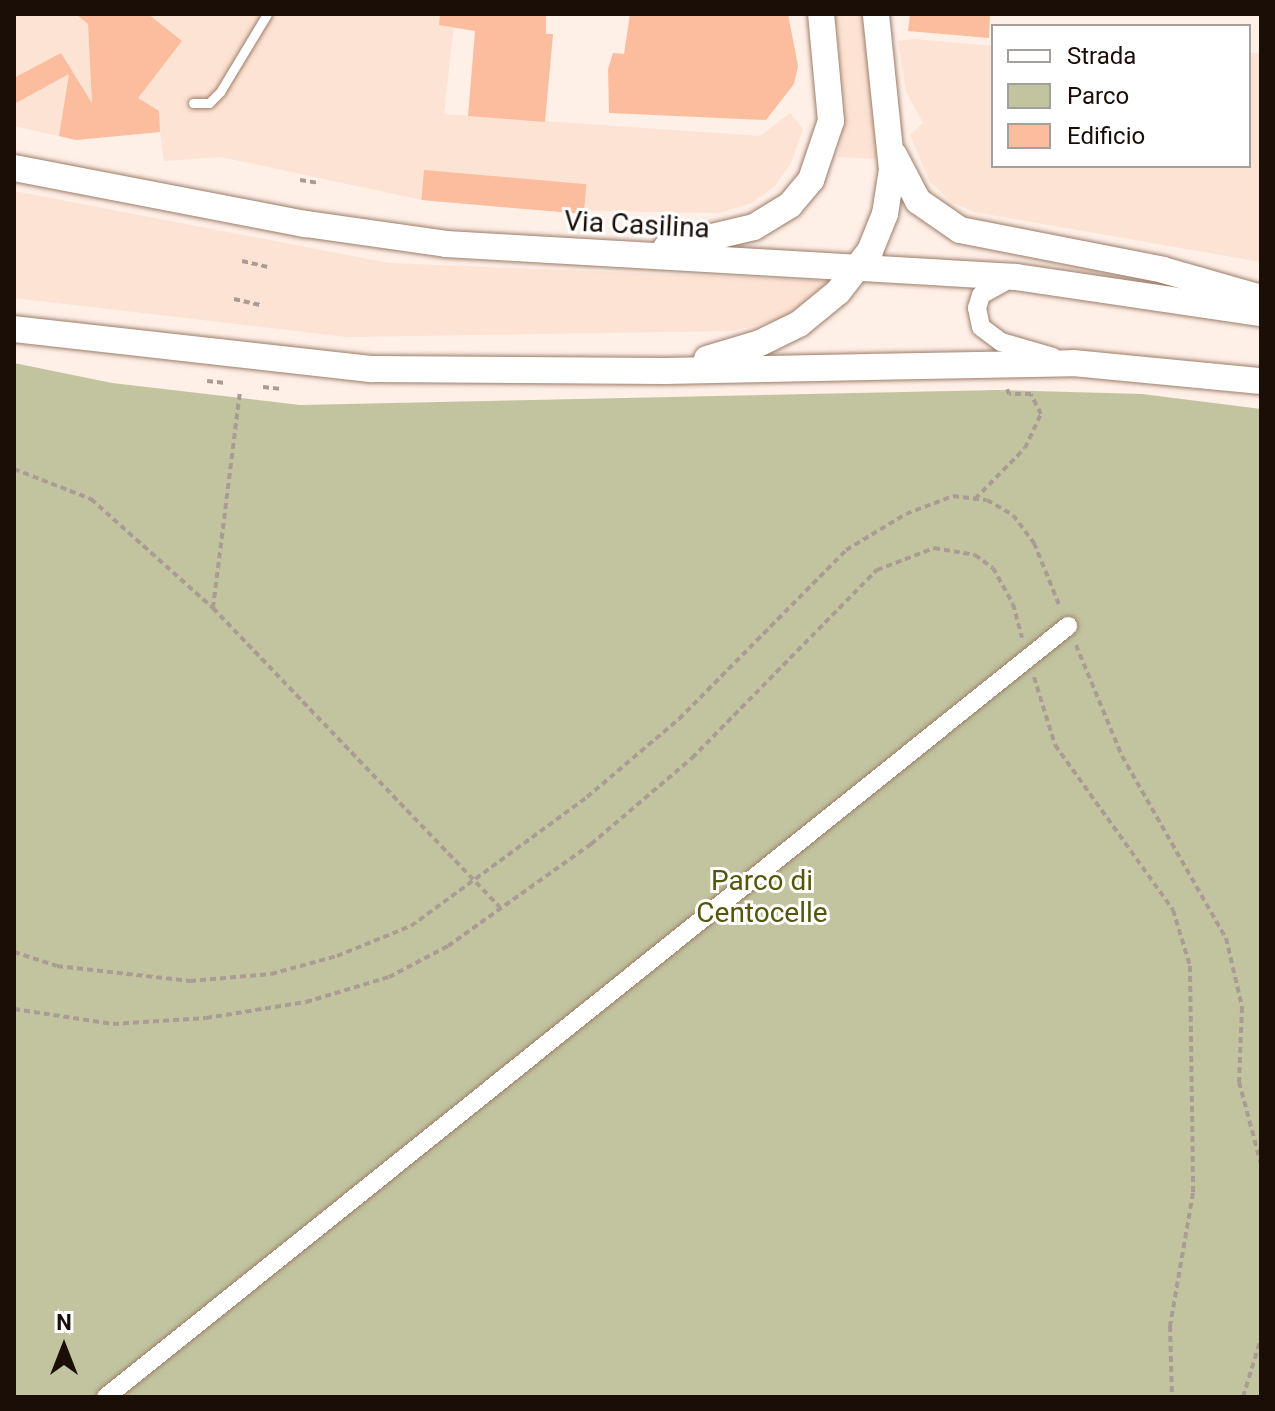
<!DOCTYPE html>
<html>
<head>
<meta charset="utf-8">
<style>
  body { margin:0 }
  #map { position:relative; width:1275px; height:1411px; overflow:hidden; background:#feefe7; font-family:Roboto,sans-serif }
  div>[style] { position:absolute }
  [style*='--x'] { left:calc(var(--x)*1px); top:calc(var(--y)*1px); width:calc(var(--w)*1px); rotate:calc(var(--a)*1deg) }
  .built>* { inset:0; background:#fde3d3 }
  .green>* { inset:0; background:#c1c49f }
  .building>* { inset:0; background:#fbbd9d; transform-origin:0 0 }
  .path>* { height:4px; margin-top:-2px; transform-origin:0; background:repeating-linear-gradient(90deg,#aa9c95 0 6px,transparent 0 10px) }
  .roads { filter:drop-shadow(0 0 2px #9d7d69) drop-shadow(0 0 2px #9d7d69) }
  .lane>* { height:9px; margin:-4.5px; padding:0 4.5px; transform-origin:4.5px; border-radius:4.5px; background:#fff }
  .street>* { height:18px; margin:-9px; padding:0 9px; transform-origin:9px; border-radius:9px; background:#fff }
  .secondary>* { height:26px; margin:-13px; padding:0 13px; transform-origin:13px; border-radius:13px; background:#fff }
  span { translate:-50% -50%; white-space:nowrap; text-align:center; line-height:1.15; -webkit-text-stroke:6px #fff; paint-order:stroke }
  .street-label { font-size:28px; color:#1a0e07 }
  .park-label { font-size:28px; color:#54560a }
  .frame { position:absolute; inset:0; border:16px solid #1a0e07; pointer-events:none }
  .legend { position:absolute; left:991px; top:24px; width:260px; height:144px; box-sizing:border-box; background:#fff; border:2px solid #a39f9c; margin:0; padding:10px 14px; list-style:none; font-size:24px; color:#1a0e07 }
  .legend li { display:flex; align-items:center; gap:16px; height:40px }
  .legend b { width:40px; border:2px solid #a39f9c }
  .north { position:absolute; left:24px; top:1307px; width:80px; height:80px; -webkit-text-stroke:6px #fff; paint-order:stroke; rotate:0deg; font-size:22px; font-weight:700; line-height:32px; text-align:center; color:#1a0e07 }
  .north::after { content:''; display:block; margin:auto; width:28px; height:36px; background:#1a0e07; clip-path:polygon(50% 0,100% 100%,50% 72%,0 100%) }
</style>
</head>
<body>
<div id="map">
  <div class="built">
    <div style="clip-path:polygon(14px 14px,455px 14px,444px 114px,760px 136px,790px 113px,803px 129px,791px 163px,774px 187px,752px 203px,720px 213px,538px 210px,422px 200px,221px 157px,164px 161px,160px 132px,76px 140px,14px 126px)"></div>
    <div style="clip-path:polygon(835px 14px,862px 14px,879px 159px,838px 157px,846px 115px)"></div>
    <div style="clip-path:polygon(914px 39px,993px 46px,993px 166px,1249px 166px,1249px 53px,1261px 53px,1261px 262px,974px 212px,952px 202px,930px 182px,910px 135px,923px 123px,906px 91px,898px 41px)"></div>
    <div style="clip-path:polygon(14px 191px,389px 263px,832px 281px,783px 319px,732px 331px,347px 337px,14px 298px)"></div>
  </div>
  <div class="green">
    <div style="clip-path:polygon(14px 363px,112px 383px,300px 405px,998px 390px,1142px 394px,1261px 409px,1261px 1397px,14px 1397px)"></div>
  </div>
  <div class="building">
    <div style="clip-path:polygon(76px 14px,148px 14px,182px 41px,138px 98px,159px 111px,160px 132px,76px 140px,59px 136px,69px 74px,14px 104px,14px 78px,61px 53px,92px 103px,88px 24px)"></div>
    <div style="clip-path:polygon(440px 14px,546px 14px,546px 34px,553px 34px,545px 122px,468px 116px,475px 31px,439px 25px)"></div>
    <div style="clip-path:polygon(630px 14px,788px 14px,798px 66px,794px 84px,766px 120px,609px 113px,608px 69px,613px 53px,624px 54px)"></div>
    <div style="clip-path:polygon(910px 14px,990px 14px,989px 38px,908px 31px)"></div>
    <div style="left:424px;top:170px;width:163px;height:30px;rotate:5deg"></div>
  </div>
  <div class="path">
    <div style="--x:300;--y:180;--w:20;--a:9"></div>
    <div style="--x:242;--y:261;--w:26;--a:13"></div>
    <div style="--x:234;--y:299;--w:27;--a:13"></div>
    <div style="--x:207;--y:381;--w:19;--a:6"></div>
    <div style="--x:263;--y:387;--w:18;--a:6"></div>
    <div style="--x:14;--y:469;--w:83;--a:21.3"></div>
    <div style="--x:91;--y:499;--w:164;--a:41.8"></div>
    <div style="--x:213;--y:608;--w:414;--a:46.2"></div>
    <div style="--x:975;--y:499;--w:71;--a:-45.6"></div>
    <div style="--x:1025;--y:448;--w:38;--a:-65"></div>
    <div style="--x:1041;--y:414;--w:22;--a:-117"></div>
    <div style="--x:1031;--y:394;--w:22;--a:180"></div>
    <div style="--x:1009;--y:394;--w:5;--a:-112"></div>
    <div style="--x:213;--y:608;--w:218;--a:-82.9"></div>
    <div style="--x:1076;--y:645;--w:120;--a:67.5"></div>
    <div style="--x:1122;--y:756;--w:210;--a:60.3"></div>
    <div style="--x:1226;--y:938;--w:71;--a:76.9"></div>
    <div style="--x:1242;--y:1007;--w:75;--a:92.3"></div>
    <div style="--x:1239;--y:1082;--w:85;--a:75"></div>
    <div style="--x:1034;--y:677;--w:71;--a:72.8"></div>
    <div style="--x:1055;--y:745;--w:203;--a:54.4"></div>
    <div style="--x:1173;--y:910;--w:59;--a:73.1"></div>
    <div style="--x:1190;--y:966;--w:227;--a:89.2"></div>
    <div style="--x:1193;--y:1193;--w:135;--a:99.8"></div>
    <div style="--x:1170;--y:1326;--w:71;--a:88.4"></div>
    <div style="--x:14;--y:952;--w:45;--a:18"></div>
    <div style="--x:57;--y:966;--w:134;--a:6.4"></div>
    <div style="--x:190;--y:981;--w:81;--a:-4.9"></div>
    <div style="--x:271;--y:974;--w:68;--a:-15.3"></div>
    <div style="--x:337;--y:956;--w:80;--a:-22.1"></div>
    <div style="--x:411;--y:926;--w:218;--a:-36.2"></div>
    <div style="--x:587;--y:797;--w:121;--a:-40.3"></div>
    <div style="--x:679;--y:719;--w:238;--a:-45.3"></div>
    <div style="--x:846;--y:550;--w:70;--a:-31"></div>
    <div style="--x:906;--y:514;--w:50;--a:-21"></div>
    <div style="--x:953;--y:496;--w:34;--a:7"></div>
    <div style="--x:987;--y:500;--w:30;--a:30"></div>
    <div style="--x:1013;--y:515;--w:35;--a:53"></div>
    <div style="--x:1034;--y:543;--w:69;--a:67.9"></div>
    <div style="--x:14;--y:1009;--w:100;--a:8.6"></div>
    <div style="--x:113;--y:1024;--w:93;--a:-3.7"></div>
    <div style="--x:206;--y:1018;--w:101;--a:-9.1"></div>
    <div style="--x:306;--y:1002;--w:87;--a:-16.8"></div>
    <div style="--x:389;--y:977;--w:67;--a:-27.7"></div>
    <div style="--x:448;--y:946;--w:176;--a:-35.5"></div>
    <div style="--x:591;--y:844;--w:133;--a:-40.4"></div>
    <div style="--x:692;--y:758;--w:264;--a:-45.5"></div>
    <div style="--x:877;--y:570;--w:61;--a:-21.1"></div>
    <div style="--x:934;--y:548;--w:42;--a:9.7"></div>
    <div style="--x:975;--y:555;--w:22;--a:36"></div>
    <div style="--x:993;--y:568;--w:41;--a:60.9"></div>
    <div style="--x:1013;--y:604;--w:35;--a:75"></div>
    <div style="--x:1243;--y:1397;--w:62;--a:-73"></div>
  </div>
  <div class="roads">
    <div class="lane">
      <div style="--x:193;--y:103;--w:16;--a:0"></div>
      <div style="--x:209;--y:103;--w:16;--a:-45"></div>
      <div style="--x:220;--y:92;--w:91;--a:-58.9"></div>
    </div>
    <div class="street">
      <div style="--x:1010;--y:279;--w:33;--a:151"></div>
      <div style="--x:981;--y:295;--w:14;--a:107"></div>
      <div style="--x:977;--y:308;--w:19;--a:78"></div>
      <div style="--x:981;--y:327;--w:25;--a:37"></div>
      <div style="--x:1001;--y:342;--w:54;--a:16.1"></div>
      <div style="--x:106;--y:1397;--w:1233;--a:-38.71"></div>
    </div>
    <div class="secondary">
      <div style="--x:894;--y:155;--w:52;--a:62.4"></div>
      <div style="--x:918;--y:201;--w:51;--a:34.6"></div>
      <div style="--x:960;--y:230;--w:207;--a:11.1"></div>
      <div style="--x:1163;--y:270;--w:102;--a:15.9"></div>
      <div style="--x:14;--y:168;--w:297;--a:10.9"></div>
      <div style="--x:306;--y:224;--w:141;--a:8.1"></div>
      <div style="--x:446;--y:244;--w:571;--a:3.31"></div>
      <div style="--x:1016;--y:277;--w:248;--a:8.4"></div>
      <div style="--x:666;--y:248;--w:90;--a:-13.4"></div>
      <div style="--x:754;--y:227;--w:42;--a:-31.4"></div>
      <div style="--x:790;--y:205;--w:33;--a:-50"></div>
      <div style="--x:811;--y:180;--w:62;--a:-71.3"></div>
      <div style="--x:831;--y:121;--w:107;--a:-95.3"></div>
      <div style="--x:14;--y:329;--w:359;--a:6.4"></div>
      <div style="--x:371;--y:369;--w:294;--a:0.4"></div>
      <div style="--x:665;--y:371;--w:408;--a:-1.1"></div>
      <div style="--x:1073;--y:363;--w:189;--a:5.5"></div>
      <div style="--x:707;--y:359;--w:55;--a:-16.8"></div>
      <div style="--x:760;--y:343;--w:43;--a:-26"></div>
      <div style="--x:799;--y:324;--w:50;--a:-39.4"></div>
      <div style="--x:838;--y:292;--w:52;--a:-52"></div>
      <div style="--x:870;--y:251;--w:40;--a:-68"></div>
      <div style="--x:885;--y:214;--w:45;--a:-81"></div>
      <div style="--x:892;--y:170;--w:157;--a:-95.9"></div>
    </div>
  </div>
  <div class="street-label">
    <span style="left:637px;top:225px;rotate:3deg">Via Casilina</span>
  </div>
  <div class="park-label">
    <span style="left:762px;top:897px">Parco di<br>Centocelle</span>
  </div>
  <div class="frame"></div>
  <ul class="legend">
  <li><b style="height:10px;background:#fff"></b>Strada</li>
  <li><b style="height:22px;background:#c1c49f"></b>Parco</li>
  <li><b style="height:22px;background:#fbbd9d"></b>Edificio</li>
  </ul>
  <div class="north">N</div>
</div>
</body>
</html>
